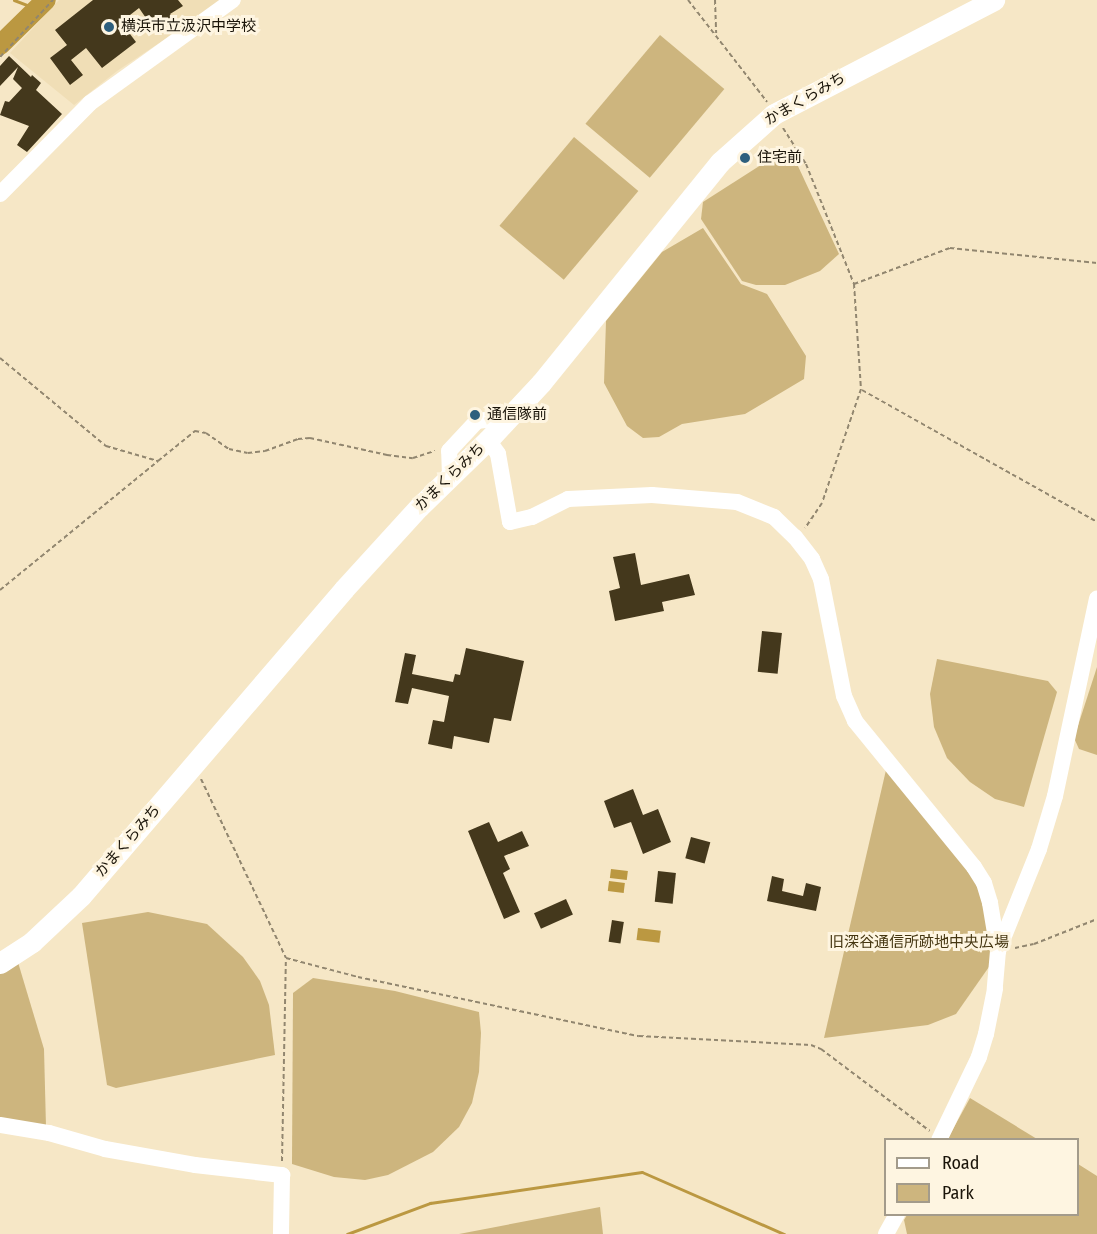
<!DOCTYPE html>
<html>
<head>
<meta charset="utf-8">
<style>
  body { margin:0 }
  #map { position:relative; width:1097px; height:1234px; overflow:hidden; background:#f6e7c6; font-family:"Fira Sans Condensed","Noto Sans JP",sans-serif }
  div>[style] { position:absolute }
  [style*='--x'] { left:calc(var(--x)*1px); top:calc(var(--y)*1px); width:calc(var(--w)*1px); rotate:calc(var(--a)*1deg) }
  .built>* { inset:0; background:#f0deb6 }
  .green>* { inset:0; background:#cdb57e; transform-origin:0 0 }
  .water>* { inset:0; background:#bb9841; transform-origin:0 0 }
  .stream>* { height:3px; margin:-1.5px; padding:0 1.5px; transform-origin:1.5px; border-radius:1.5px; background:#bb9841 }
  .river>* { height:20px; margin:-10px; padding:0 10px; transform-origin:10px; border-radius:10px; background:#bb9841 }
  .building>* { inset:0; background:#44381c; transform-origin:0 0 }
  .path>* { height:2px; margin-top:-1px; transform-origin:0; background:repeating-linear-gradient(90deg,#91866f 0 4.5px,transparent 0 7.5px) }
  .minor>* { height:16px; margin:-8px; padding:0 8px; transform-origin:8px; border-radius:8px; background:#fff }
  .major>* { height:21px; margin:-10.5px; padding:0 10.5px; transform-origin:10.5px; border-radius:10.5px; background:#fff }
  .dots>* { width:16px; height:16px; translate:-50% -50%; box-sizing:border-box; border:3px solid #fef5e1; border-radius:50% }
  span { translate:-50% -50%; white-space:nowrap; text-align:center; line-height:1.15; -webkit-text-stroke:6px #fef5e1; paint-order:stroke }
  .poi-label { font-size:15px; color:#1a1409 }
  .left { translate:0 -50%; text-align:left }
  .street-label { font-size:15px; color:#1a1409 }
  .park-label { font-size:15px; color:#453611 }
  .legend { position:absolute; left:884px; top:1138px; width:195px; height:78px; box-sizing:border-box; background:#fef5e1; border:2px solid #a39b8b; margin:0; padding:8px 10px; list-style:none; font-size:18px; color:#1a1409 }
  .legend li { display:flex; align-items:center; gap:12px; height:30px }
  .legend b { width:30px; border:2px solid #a39b8b }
</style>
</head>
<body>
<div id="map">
  <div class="built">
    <div style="clip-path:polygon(59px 0,224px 0,117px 71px,74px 105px,10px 53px)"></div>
  </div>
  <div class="green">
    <div style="left:660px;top:35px;width:84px;height:116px;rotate:40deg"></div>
    <div style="left:574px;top:137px;width:84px;height:116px;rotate:40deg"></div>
    <div style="clip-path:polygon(789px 157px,797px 164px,839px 254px,820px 271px,785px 285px,756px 285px,742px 281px,701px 219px,703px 202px,772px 158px)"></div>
    <div style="clip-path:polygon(703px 228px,741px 284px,767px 294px,806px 356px,804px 379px,745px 414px,682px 424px,659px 437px,643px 438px,627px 426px,604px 383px,606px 321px,662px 252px)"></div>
    <div style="clip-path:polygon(937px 659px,1048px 681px,1057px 692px,1024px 807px,995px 799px,970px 782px,947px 758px,934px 727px,930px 694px)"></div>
    <div style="clip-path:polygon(1097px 667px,1097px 755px,1079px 749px,1074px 738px)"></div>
    <div style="clip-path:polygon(886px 770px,977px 879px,986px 902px,991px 964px,956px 1014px,928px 1025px,824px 1038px)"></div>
    <div style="clip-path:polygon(148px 912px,207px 924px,243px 957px,260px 981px,269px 1005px,275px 1055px,116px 1088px,107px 1085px,82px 923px)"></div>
    <div style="clip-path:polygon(17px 959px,44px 1049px,46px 1127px,0 1121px,0 971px)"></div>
    <div style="clip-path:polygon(313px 978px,395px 991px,479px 1012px,481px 1033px,479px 1072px,472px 1103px,459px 1127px,433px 1152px,388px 1175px,365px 1180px,334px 1177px,292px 1164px,293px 993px)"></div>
    <div style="clip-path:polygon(970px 1098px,1037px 1139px,947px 1140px)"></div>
    <div style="clip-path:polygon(1078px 1164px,1097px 1176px,1097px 1234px,907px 1234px,904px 1220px,907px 1215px,1078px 1214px)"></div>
    <div style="clip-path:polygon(600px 1207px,603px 1234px,459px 1234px)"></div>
  </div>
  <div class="water">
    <div style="left:611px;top:869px;width:17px;height:9px;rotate:7deg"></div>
    <div style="left:609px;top:881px;width:16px;height:10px;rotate:7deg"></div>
    <div style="left:638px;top:928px;width:23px;height:12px;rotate:7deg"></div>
  </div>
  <div class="stream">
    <div style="--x:14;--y:0;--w:26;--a:21"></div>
    <div style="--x:347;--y:1234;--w:89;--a:-20.5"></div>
    <div style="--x:430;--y:1203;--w:214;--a:-8.3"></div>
    <div style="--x:642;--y:1172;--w:155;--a:23.6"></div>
  </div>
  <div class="river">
    <div style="--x:0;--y:45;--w:64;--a:-44.4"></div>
  </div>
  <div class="building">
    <div style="clip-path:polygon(93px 0,178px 0,183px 6px,170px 14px,174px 19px,164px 25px,157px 15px,148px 21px,139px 8px,121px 22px,136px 42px,102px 68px,86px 48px,71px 60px,83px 75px,70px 85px,50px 58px,67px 45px,55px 30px)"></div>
    <div style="clip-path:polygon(9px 56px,31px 77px,32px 75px,41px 83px,36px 90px,62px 114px,27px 152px,17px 145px,29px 126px,0 115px,5px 101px,9px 102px,22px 88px,13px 79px,18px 67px,0 86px,0 66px)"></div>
    <div style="clip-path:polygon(635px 553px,641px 585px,689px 574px,695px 595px,662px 602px,664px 611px,615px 621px,609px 591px,620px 588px,613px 557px)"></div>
    <div style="left:762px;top:631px;width:20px;height:41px;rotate:6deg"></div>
    <div style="clip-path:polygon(466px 648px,524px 661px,511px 721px,494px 718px,489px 743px,454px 736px,452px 749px,428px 744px,433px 720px,444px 722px,449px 696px,412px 688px,408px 704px,395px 702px,405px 653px,416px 655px,412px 674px,453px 682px,455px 674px,460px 675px)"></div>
    <div style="clip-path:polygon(633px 789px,643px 815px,658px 809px,671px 842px,643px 854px,631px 822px,614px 828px,604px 801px)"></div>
    <div style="clip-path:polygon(489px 822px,498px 842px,522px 831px,529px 846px,504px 856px,510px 869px,503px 873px,520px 912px,504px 919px,468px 831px)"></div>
    <div style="left:691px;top:837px;width:20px;height:22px;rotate:15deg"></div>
    <div style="left:658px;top:871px;width:18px;height:31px;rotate:6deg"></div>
    <div style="clip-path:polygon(772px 876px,784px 879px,782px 891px,803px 896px,806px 883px,821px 887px,816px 911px,767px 901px)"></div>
    <div style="left:566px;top:899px;width:17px;height:35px;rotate:66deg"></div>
    <div style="left:612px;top:920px;width:12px;height:22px;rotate:9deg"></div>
  </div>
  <div class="path">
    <div style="--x:688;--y:0;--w:129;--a:52.2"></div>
    <div style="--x:715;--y:0;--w:33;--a:88"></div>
    <div style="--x:0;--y:57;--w:78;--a:-47.1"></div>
    <div style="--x:783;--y:128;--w:43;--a:57.4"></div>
    <div style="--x:806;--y:164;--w:129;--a:68.2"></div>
    <div style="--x:854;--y:284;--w:105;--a:86.2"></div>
    <div style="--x:861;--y:389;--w:120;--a:108.9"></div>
    <div style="--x:822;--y:503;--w:30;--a:124"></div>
    <div style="--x:854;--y:284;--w:103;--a:-20.6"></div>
    <div style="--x:950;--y:248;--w:148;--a:5.8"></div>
    <div style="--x:0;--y:358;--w:138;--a:39.7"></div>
    <div style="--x:106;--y:446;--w:54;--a:16.1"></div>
    <div style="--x:158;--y:461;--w:48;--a:-39"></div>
    <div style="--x:195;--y:431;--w:11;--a:10"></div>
    <div style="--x:206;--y:433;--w:28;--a:35"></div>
    <div style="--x:229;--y:449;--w:19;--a:12"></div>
    <div style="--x:248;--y:453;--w:17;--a:-7"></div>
    <div style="--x:265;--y:451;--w:35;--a:-20"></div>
    <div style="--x:298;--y:439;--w:12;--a:-5"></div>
    <div style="--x:310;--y:438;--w:79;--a:12.4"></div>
    <div style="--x:387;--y:455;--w:26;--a:7"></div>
    <div style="--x:413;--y:458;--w:23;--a:-18"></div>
    <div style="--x:862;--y:390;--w:270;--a:29.3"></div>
    <div style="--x:0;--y:590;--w:204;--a:-39.2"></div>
    <div style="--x:201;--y:779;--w:198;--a:64.6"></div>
    <div style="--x:286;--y:958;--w:74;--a:14.8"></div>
    <div style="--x:358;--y:977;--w:287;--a:11.9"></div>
    <div style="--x:639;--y:1036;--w:172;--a:3"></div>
    <div style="--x:811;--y:1045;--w:11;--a:22"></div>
    <div style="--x:821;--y:1049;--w:136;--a:37"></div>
    <div style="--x:1015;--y:948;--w:19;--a:-12"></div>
    <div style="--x:1034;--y:944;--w:68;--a:-21.6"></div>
    <div style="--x:282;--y:1161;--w:202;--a:-88.9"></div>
  </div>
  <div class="minor">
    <div style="--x:0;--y:194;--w:128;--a:-45.3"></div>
    <div style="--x:90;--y:103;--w:176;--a:-35.8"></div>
    <div style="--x:488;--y:440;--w:17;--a:54"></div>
    <div style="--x:498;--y:454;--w:69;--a:80"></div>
    <div style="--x:510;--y:522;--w:23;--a:-13"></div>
    <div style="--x:532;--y:517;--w:40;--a:-26.6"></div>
    <div style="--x:568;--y:499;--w:84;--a:-2.7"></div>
    <div style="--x:652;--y:495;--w:85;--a:4.7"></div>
    <div style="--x:737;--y:502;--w:40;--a:22"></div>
    <div style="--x:774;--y:517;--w:29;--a:44"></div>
    <div style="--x:795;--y:537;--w:28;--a:52"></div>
    <div style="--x:812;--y:559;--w:22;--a:66"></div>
    <div style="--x:821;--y:579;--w:119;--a:78.9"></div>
    <div style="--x:844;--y:696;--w:27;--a:66"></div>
    <div style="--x:855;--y:721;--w:188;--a:50.8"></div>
    <div style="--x:974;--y:867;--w:19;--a:58"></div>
    <div style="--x:984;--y:883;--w:21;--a:73"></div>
    <div style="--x:990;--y:903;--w:49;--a:80.5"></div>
    <div style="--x:998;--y:951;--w:38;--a:95"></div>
    <div style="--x:995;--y:989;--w:46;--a:101.3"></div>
    <div style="--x:986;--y:1034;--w:24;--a:107"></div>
    <div style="--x:979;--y:1057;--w:92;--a:115.7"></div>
    <div style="--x:450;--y:476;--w:25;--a:-92"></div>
    <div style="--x:449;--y:451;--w:41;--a:-47"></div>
    <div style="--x:477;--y:421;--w:32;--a:-7"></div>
    <div style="--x:998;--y:951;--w:110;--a:-68.1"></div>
    <div style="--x:1039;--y:849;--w:55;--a:-73.2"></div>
    <div style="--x:1055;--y:796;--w:202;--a:-78"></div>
    <div style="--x:0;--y:1125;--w:50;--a:9.3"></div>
    <div style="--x:49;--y:1133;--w:58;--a:15.9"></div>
    <div style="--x:105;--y:1149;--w:91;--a:10.1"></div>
    <div style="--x:195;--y:1165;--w:88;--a:6.6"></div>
    <div style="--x:282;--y:1175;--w:59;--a:91"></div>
    <div style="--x:886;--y:1234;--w:23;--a:-61"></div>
  </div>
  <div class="major">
    <div style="--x:0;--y:963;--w:38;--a:-33"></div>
    <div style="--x:32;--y:942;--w:67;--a:-43.2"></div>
    <div style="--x:81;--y:896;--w:404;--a:-49.4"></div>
    <div style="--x:344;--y:589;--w:111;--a:-47.6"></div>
    <div style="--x:419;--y:507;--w:96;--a:-44.2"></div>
    <div style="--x:488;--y:440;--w:78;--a:-47.1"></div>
    <div style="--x:541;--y:383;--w:284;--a:-51"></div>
    <div style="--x:720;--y:162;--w:72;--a:-41.6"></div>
    <div style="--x:774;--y:114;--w:248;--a:-27.4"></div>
  </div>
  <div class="dots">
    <div style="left:109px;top:27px;background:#2e5f7d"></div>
    <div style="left:745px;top:158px;background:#2e5f7d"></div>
    <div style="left:475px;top:415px;background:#2e5f7d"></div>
  </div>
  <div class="poi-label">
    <span class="left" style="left:121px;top:27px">横浜市立汲沢中学校</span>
    <span class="left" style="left:757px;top:158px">住宅前</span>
    <span class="left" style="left:487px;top:415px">通信隊前</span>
  </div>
  <div class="street-label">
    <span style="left:805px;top:99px;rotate:-30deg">かまくらみち</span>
    <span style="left:450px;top:477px;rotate:-44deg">かまくらみち</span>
    <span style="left:128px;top:841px;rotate:-49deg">かまくらみち</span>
  </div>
  <div class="park-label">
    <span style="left:919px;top:943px">旧深谷通信所跡地中央広場</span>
  </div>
  <ul class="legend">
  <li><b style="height:8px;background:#fff"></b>Road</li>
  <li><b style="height:16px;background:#cdb57e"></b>Park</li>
  </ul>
</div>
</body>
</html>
